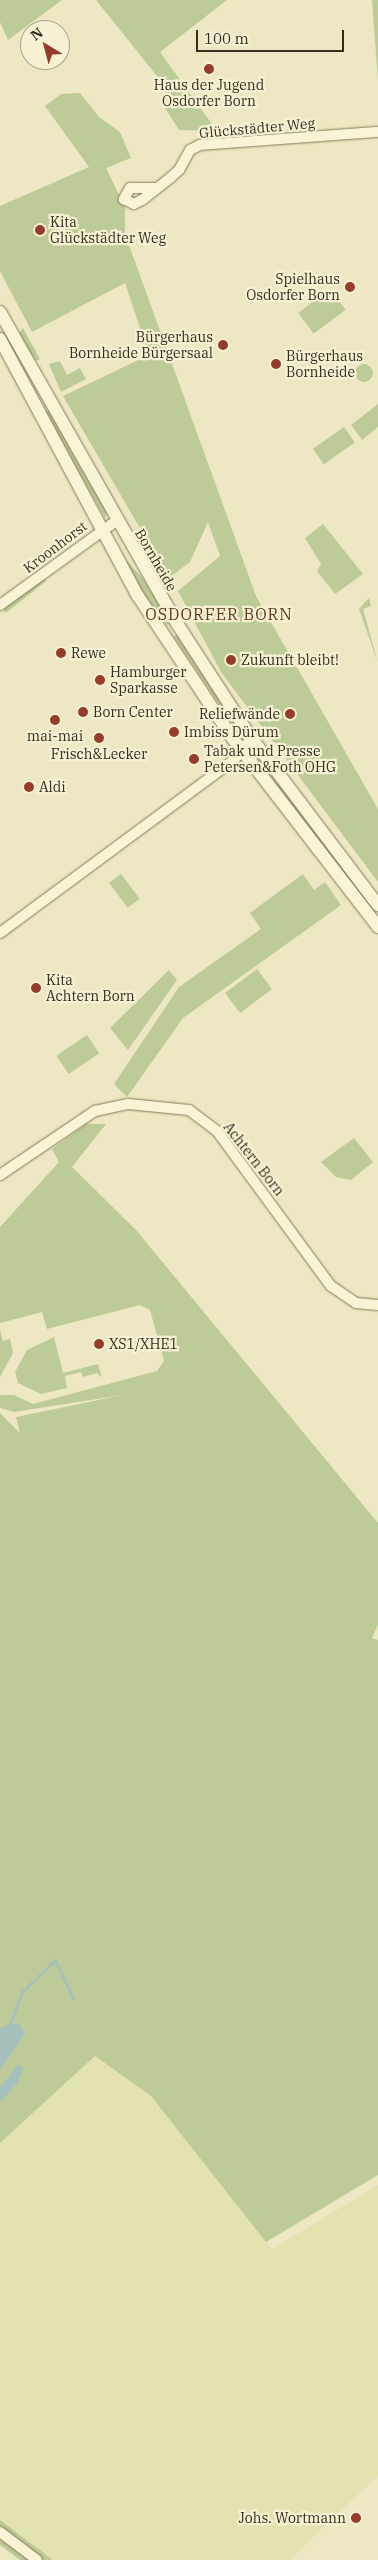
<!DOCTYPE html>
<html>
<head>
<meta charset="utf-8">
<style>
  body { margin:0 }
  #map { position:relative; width:378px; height:2560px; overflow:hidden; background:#ede8c3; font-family:"IBM Plex Serif",serif }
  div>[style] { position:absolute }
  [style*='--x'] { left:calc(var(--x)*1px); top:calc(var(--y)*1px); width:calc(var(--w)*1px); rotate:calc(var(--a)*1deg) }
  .farmland>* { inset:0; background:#e2e3b0 }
  .green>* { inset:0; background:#bccb97; transform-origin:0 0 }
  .round { border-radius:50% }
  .water>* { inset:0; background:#a5c0bd }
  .stream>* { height:3px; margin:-1.5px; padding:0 1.5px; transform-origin:1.5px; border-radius:1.5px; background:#a5c0bd }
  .roads { filter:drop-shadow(0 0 1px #877a5a) drop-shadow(0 0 1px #877a5a) }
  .minor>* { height:10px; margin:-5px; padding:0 5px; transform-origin:5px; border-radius:5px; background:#f8f4d6 }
  .tertiary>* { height:12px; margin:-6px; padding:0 6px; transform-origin:6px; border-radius:6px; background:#f8f4d6 }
  .dots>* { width:14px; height:14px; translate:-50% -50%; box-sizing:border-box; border:2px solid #f5f1d2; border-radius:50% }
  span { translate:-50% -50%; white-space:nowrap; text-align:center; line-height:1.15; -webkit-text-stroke:4.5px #f5f1d2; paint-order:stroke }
  .poi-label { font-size:14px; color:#372e1e }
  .left { translate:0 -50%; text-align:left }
  .right { translate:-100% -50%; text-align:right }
  .street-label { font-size:14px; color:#372e1e }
  .quarter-label { font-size:16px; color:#63381e; letter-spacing:1px }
  .north { position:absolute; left:20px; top:20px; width:50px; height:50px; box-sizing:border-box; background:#f5f1d2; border:1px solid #a9a38a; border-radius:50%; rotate:323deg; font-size:14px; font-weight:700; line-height:20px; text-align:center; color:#372e1e }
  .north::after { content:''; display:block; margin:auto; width:18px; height:22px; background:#953c2b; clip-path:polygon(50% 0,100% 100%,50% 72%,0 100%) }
  .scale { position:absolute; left:196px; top:30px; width:148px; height:22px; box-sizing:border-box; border:2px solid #372e1e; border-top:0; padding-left:6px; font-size:15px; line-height:18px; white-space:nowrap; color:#372e1e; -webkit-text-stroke:4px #f5f1d2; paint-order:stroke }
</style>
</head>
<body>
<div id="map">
  <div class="farmland">
    <div style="clip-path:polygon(95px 2056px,151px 2096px,272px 2249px,378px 2185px,378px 2476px,289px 2560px,53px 2560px,0 2520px,0 2143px)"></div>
  </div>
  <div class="green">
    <div style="clip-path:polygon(0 0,62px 0,8px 40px,0 22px)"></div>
    <div style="clip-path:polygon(96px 0,227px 0,160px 52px,217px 131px,179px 130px,165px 108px,170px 104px,157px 76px)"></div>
    <div style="clip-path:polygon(372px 0,378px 0,378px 80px)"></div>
    <div style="clip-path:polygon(80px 93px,99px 117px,120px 132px,131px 158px,106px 168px,125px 207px,125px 234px,256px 596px,378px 809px,378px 882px,221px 672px,178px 591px,220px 556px,208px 522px,190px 562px,169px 578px,63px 396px,149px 355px,125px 283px,32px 332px,0 271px,0 206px,89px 167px,45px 106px,61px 94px)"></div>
    <div style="left:330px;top:289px;width:26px;height:40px;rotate:53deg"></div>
    <div style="clip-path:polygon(23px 328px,40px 359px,36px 361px,17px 336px)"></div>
    <div style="clip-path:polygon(60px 361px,67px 375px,80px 368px,86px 379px,61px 392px,49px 364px)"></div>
    <div class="round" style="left:355px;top:364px;width:18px;height:18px"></div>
    <div style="clip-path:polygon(378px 404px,378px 427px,362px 440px,351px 425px)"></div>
    <div style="clip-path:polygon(51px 408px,107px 512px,105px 518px,44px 412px)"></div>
    <div style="left:344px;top:427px;width:19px;height:38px;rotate:55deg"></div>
    <div style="clip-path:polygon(323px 524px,363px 574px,335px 594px,317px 571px,321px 564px,305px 538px)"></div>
    <div style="clip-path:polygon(121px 554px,144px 580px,171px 623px,167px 625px,148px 603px)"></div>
    <div style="clip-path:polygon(43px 577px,46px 581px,6px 613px,1px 606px)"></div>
    <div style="clip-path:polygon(369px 598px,371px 606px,363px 609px,378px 663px,359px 609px)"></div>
    <div style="clip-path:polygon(178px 634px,243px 735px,241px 737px,174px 637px)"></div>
    <div style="clip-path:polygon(274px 781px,306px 813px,354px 877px,348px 881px)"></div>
    <div style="left:121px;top:874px;width:31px;height:15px;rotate:53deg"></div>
    <div style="clip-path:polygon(303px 874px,314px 890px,325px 882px,341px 905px,183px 1018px,127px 1097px,114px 1084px,179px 987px,261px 929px,250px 913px)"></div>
    <div style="left:257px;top:969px;width:25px;height:40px;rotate:53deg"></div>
    <div style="clip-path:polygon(169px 970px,177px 980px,128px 1050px,110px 1028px)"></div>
    <div style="left:87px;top:1035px;width:22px;height:37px;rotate:56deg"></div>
    <div style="clip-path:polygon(86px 1124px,106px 1124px,72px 1167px,136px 1230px,378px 1523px,378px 1625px,372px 1638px,378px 1640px,378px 2175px,266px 2242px,151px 2096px,95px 2056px,0 2143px,0 1413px,20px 1433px,16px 1417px,123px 1395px,14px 1412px,0 1408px,0 1395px,14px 1395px,33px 1404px,157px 1371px,164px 1361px,150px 1310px,140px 1305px,47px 1329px,42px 1312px,0 1323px,0 1227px,59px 1162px,52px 1149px)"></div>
    <div style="clip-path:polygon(354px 1138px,373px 1162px,351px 1180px,336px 1177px,321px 1162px)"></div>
    <div style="clip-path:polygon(0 1330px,3px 1341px,10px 1339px,13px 1353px,0 1377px)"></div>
    <div style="clip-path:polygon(54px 1337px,63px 1373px,98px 1364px,102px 1378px,97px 1373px,83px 1377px,81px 1372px,65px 1376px,67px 1388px,41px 1394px,18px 1383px,15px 1372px,27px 1350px)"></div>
    <div style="clip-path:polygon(0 2520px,53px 2560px,20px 2560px,0 2545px)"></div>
  </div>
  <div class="water">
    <div style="clip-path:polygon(10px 2023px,18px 2023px,25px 2034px,0 2070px,0 2029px)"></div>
    <div style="clip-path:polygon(19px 2064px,23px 2069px,18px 2082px,0 2102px,0 2087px)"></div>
  </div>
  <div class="stream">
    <div style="--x:10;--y:2023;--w:33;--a:-69"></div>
    <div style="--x:22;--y:1992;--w:46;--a:-44.1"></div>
    <div style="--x:55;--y:1960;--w:42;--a:64.7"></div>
  </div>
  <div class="roads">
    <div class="minor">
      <div style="--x:157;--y:188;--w:27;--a:180"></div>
      <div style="--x:130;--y:188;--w:13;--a:119"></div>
      <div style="--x:124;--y:199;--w:11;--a:27"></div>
      <div style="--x:134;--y:204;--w:9;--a:-27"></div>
      <div style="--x:142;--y:200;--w:37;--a:-38"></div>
      <div style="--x:171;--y:177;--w:11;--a:-41"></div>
      <div style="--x:179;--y:170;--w:23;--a:-61"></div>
      <div style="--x:190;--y:150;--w:11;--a:-27"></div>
      <div style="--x:200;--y:145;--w:178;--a:-4.2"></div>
      <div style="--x:0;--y:605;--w:143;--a:-35.9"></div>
      <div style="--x:0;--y:933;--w:291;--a:-36.5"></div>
      <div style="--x:234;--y:760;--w:28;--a:-51"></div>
      <div style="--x:0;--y:1175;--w:115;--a:-34"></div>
      <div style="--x:95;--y:1111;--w:34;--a:-12"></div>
      <div style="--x:128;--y:1104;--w:61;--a:5.6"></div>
      <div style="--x:189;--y:1110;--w:35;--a:37"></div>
      <div style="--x:217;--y:1131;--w:192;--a:53.7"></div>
      <div style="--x:331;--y:1286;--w:30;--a:34"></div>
      <div style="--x:356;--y:1303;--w:22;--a:5"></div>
      <div style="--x:0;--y:2532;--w:46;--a:37.1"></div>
    </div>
    <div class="tertiary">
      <div style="--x:0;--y:312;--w:360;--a:60.4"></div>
      <div style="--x:178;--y:625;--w:132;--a:57"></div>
      <div style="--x:250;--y:736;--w:212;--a:52.9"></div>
      <div style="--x:0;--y:339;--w:292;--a:61.8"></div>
      <div style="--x:138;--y:596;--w:168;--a:56.4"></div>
      <div style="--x:231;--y:736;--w:241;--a:52.4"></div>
    </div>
  </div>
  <div class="dots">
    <div style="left:209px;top:69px;background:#953c2b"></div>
    <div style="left:40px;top:230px;background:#953c2b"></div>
    <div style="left:350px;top:287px;background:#953c2b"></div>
    <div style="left:223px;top:345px;background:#953c2b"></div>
    <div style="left:276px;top:364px;background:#953c2b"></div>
    <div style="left:61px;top:653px;background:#953c2b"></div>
    <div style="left:231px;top:660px;background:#953c2b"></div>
    <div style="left:100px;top:680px;background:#953c2b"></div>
    <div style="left:83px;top:712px;background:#953c2b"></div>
    <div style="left:290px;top:714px;background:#953c2b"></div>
    <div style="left:55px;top:720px;background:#953c2b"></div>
    <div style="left:174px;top:732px;background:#953c2b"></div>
    <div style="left:99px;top:738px;background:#953c2b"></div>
    <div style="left:194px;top:759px;background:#953c2b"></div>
    <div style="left:29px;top:787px;background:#953c2b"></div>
    <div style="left:36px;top:988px;background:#953c2b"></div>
    <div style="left:99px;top:1344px;background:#953c2b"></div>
    <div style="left:356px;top:2518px;background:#953c2b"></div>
  </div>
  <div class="poi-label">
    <span style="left:209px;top:93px">Haus der Jugend<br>Osdorfer Born</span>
    <span class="left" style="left:50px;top:230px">Kita<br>Glückstädter Weg</span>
    <span class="right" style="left:340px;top:287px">Spielhaus<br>Osdorfer Born</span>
    <span class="right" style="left:213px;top:345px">Bürgerhaus<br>Bornheide Bürgersaal</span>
    <span class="left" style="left:286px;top:364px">Bürgerhaus<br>Bornheide</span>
    <span class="left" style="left:71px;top:653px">Rewe</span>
    <span class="left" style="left:241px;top:660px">Zukunft bleibt!</span>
    <span class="left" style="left:110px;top:680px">Hamburger<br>Sparkasse</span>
    <span class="left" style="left:93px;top:712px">Born Center</span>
    <span class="right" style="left:280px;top:714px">Reliefwände</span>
    <span class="left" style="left:184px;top:732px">Imbiss Dürum</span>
    <span style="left:55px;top:736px">mai-mai</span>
    <span class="left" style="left:204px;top:759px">Tabak und Presse<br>Petersen&amp;Foth OHG</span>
    <span style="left:99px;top:754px">Frisch&amp;Lecker</span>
    <span class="left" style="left:39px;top:787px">Aldi</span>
    <span class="left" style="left:46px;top:988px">Kita<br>Achtern Born</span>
    <span class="left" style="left:109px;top:1344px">XS1/XHE1</span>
    <span class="right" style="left:346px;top:2518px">Johs. Wortmann</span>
  </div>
  <div class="street-label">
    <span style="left:257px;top:128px;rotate:-5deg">Glückstädter Weg</span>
    <span style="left:55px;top:547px;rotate:-37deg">Kroonhorst</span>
    <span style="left:156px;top:560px;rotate:60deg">Bornheide</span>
    <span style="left:254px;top:1159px;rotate:52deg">Achtern Born</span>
  </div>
  <div class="quarter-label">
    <span style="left:219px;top:614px">OSDORFER BORN</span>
  </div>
  <div class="north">N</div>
  <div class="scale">100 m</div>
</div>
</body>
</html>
